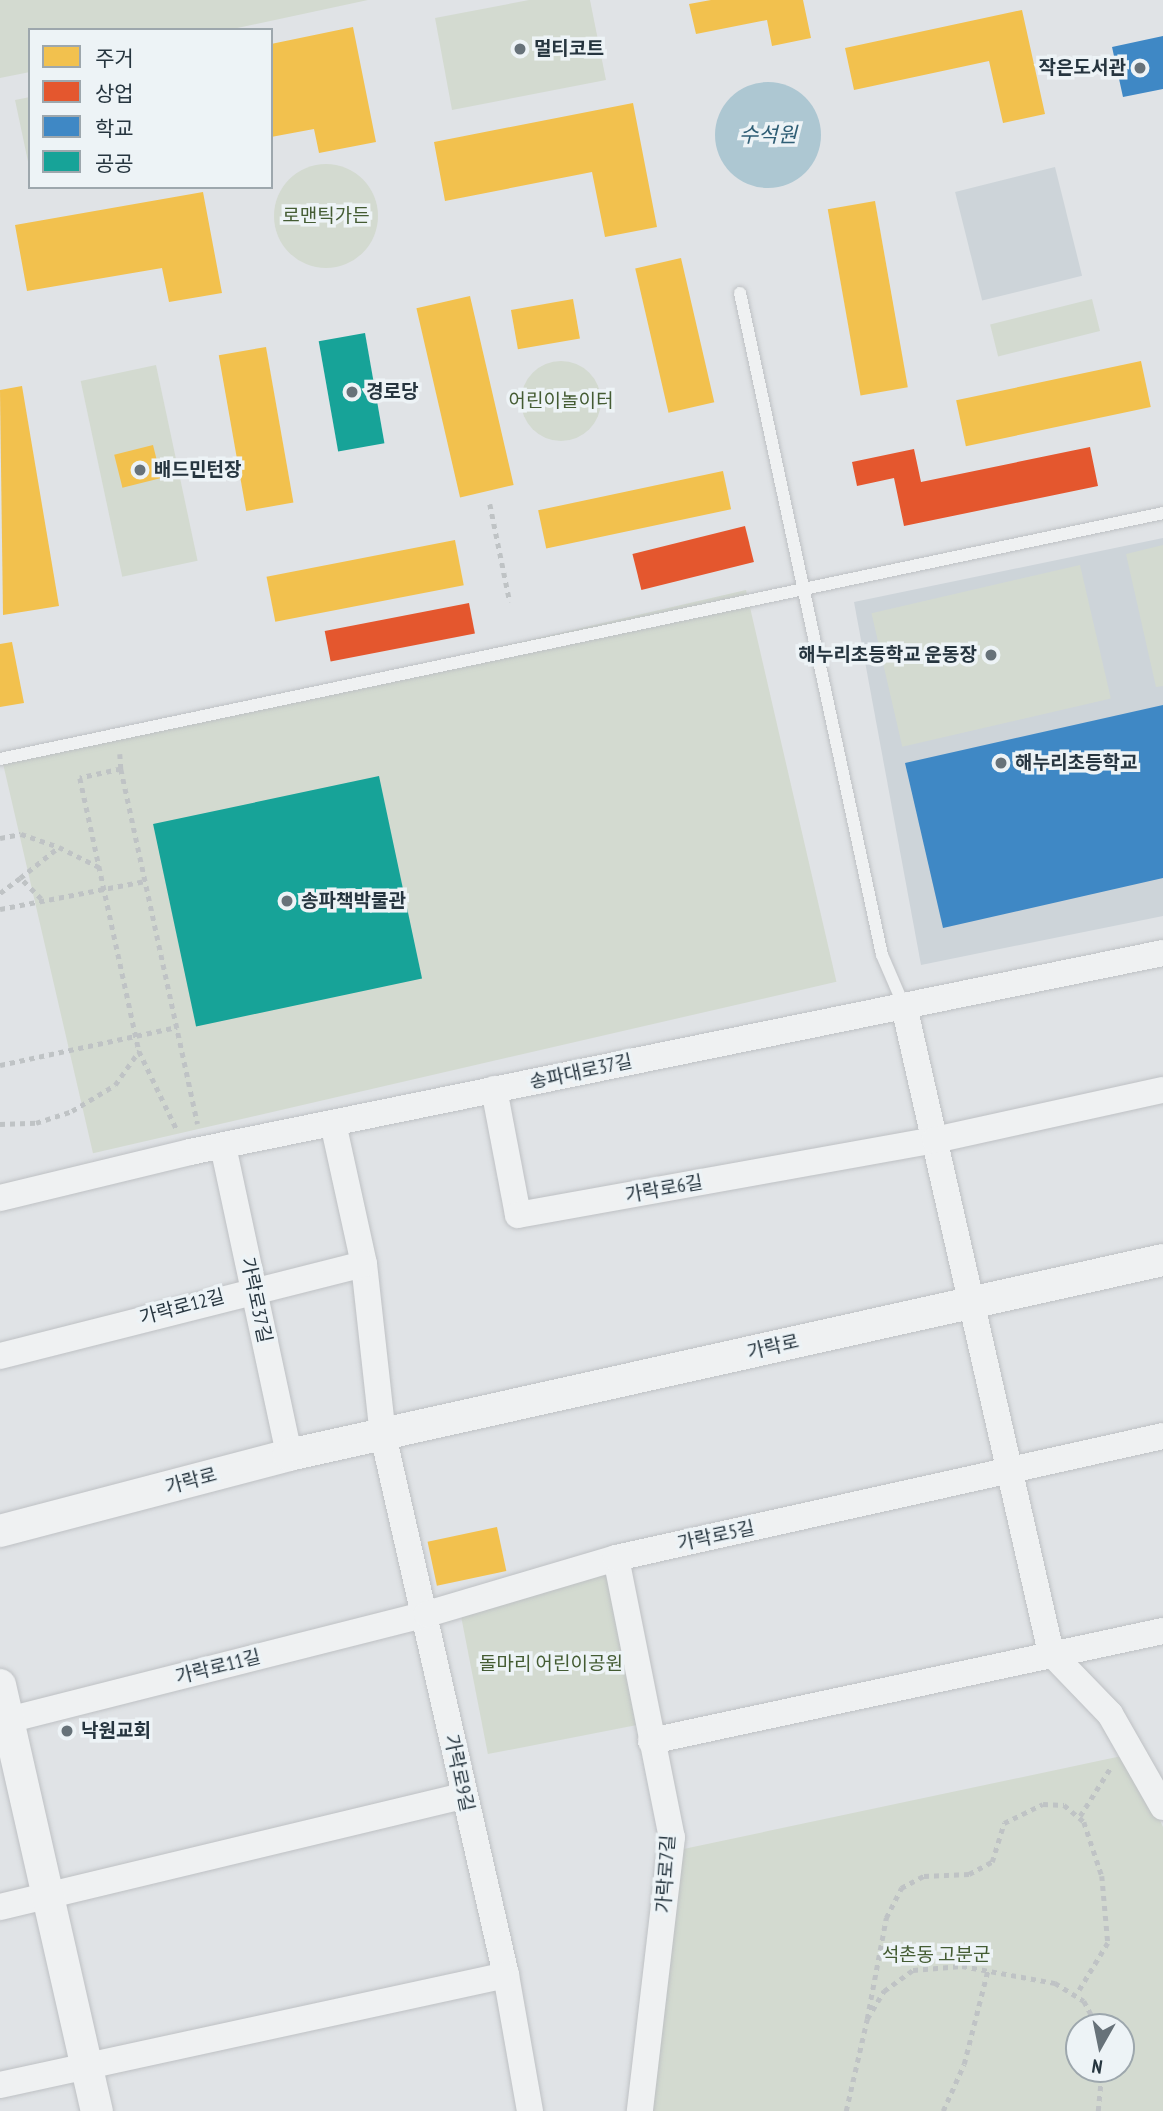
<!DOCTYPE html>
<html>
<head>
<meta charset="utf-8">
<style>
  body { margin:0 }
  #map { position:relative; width:1163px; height:2111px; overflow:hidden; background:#e0e3e6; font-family:"PT Sans Narrow","Noto Sans KR",sans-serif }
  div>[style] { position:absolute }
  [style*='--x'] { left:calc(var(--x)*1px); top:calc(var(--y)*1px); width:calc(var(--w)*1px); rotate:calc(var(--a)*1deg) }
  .built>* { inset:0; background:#cdd4d9; transform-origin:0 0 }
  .green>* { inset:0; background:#d3dad0; transform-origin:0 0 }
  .round { border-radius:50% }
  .water>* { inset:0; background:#adc7d2 }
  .homes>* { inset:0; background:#f2c14e; transform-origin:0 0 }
  .shops>* { inset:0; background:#e4572e; transform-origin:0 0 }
  .schools>* { inset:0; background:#3f88c5 }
  .public>* { inset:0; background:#17a398; transform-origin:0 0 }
  .path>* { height:4.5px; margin-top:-2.25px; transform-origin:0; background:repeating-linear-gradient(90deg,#bfc3c5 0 5px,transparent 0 10px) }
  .roads { filter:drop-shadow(0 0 2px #bec1c4) drop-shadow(0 0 2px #bec1c4) }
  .service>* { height:12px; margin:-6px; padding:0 6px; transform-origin:6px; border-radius:6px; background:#eff1f2 }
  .minor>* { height:26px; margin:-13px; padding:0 13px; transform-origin:13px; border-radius:13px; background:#eff1f2 }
  .tertiary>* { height:32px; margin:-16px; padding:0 16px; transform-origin:16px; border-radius:16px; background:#eff1f2 }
  .dots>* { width:19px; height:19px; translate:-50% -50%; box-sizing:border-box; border:4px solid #edf3f6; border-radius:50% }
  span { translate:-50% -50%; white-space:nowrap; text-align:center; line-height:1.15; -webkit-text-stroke:7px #edf3f6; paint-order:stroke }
  .poi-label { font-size:19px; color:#26353f; font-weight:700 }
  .left { translate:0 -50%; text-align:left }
  .right { translate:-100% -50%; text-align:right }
  .park-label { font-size:19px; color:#445c33 }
  .street-label { font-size:19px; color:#26353f }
  .water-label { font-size:21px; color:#2f5e75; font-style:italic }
  .legend { position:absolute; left:28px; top:28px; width:245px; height:161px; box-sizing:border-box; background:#edf3f6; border:2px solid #9da7ad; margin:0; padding:9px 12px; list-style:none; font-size:21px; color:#26353f }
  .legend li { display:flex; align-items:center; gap:14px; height:35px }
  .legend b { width:35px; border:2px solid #9da7ad }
  .north { position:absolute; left:1065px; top:2013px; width:70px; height:70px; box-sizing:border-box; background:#edf3f6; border:2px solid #9da7ad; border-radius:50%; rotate:189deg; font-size:19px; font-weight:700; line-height:28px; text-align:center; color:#26353f }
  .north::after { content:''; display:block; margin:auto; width:24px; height:32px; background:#677279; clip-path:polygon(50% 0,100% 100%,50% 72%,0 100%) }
</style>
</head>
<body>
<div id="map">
  <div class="built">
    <div style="left:1055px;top:167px;width:112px;height:103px;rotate:76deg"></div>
    <div style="clip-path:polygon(1163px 538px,1163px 916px,921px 965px,854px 602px)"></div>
  </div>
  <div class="green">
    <div style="clip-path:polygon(0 0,368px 0,228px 30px,30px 30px,30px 72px,0 78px)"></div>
    <div style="clip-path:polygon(529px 0,590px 0,606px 80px,452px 110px,435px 18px)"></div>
    <div style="clip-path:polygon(30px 97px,30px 171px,15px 100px)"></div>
    <div class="round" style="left:274px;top:164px;width:104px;height:104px"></div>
    <div style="left:1092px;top:299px;width:33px;height:105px;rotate:76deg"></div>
    <div class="round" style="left:521px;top:361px;width:80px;height:80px"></div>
    <div style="left:156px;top:365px;width:200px;height:77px;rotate:78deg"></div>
    <div style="clip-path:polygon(1163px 545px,1163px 686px,1156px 687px,1126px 554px)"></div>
    <div style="left:1080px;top:565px;width:137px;height:214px;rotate:77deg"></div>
    <div style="left:746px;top:590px;width:402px;height:763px;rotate:77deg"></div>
    <div style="left:612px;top:1570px;width:157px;height:157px;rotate:79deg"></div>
    <div style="clip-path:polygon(evenodd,1131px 1754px,1163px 1827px,1163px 2111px,640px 2111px,674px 1851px,1131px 1754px,1079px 2027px,1121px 2027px,1121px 2069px,1079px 2069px,1079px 2027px)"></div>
  </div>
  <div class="water">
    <div class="round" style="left:715px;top:82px;width:106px;height:106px"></div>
  </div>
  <div class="homes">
    <div style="clip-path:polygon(711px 0,803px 0,811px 38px,772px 46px,767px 20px,696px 34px,689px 4px)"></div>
    <div style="clip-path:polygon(1022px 10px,1045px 114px,1003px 123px,989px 61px,854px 90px,845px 48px)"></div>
    <div style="clip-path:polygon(353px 27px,376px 142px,319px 153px,314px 129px,271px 137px,271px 44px)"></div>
    <div style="clip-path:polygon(633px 103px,657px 227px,605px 237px,592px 172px,445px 201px,434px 142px)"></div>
    <div style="clip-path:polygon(203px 192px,222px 293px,169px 302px,162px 268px,27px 291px,15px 225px)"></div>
    <div style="left:875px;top:201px;width:189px;height:48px;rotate:80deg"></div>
    <div style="left:681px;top:258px;width:148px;height:47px;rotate:77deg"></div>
    <div style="left:470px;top:296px;width:194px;height:55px;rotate:77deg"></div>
    <div style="left:573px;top:299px;width:40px;height:63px;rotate:80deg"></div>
    <div style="left:266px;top:347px;width:158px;height:48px;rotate:80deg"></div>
    <div style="left:1141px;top:361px;width:47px;height:189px;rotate:78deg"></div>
    <div style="clip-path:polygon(22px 386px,59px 606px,3px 615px,0 390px)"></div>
    <div style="left:153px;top:445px;width:34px;height:40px;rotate:76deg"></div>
    <div style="left:723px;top:471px;width:39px;height:189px;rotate:78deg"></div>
    <div style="left:455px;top:540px;width:46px;height:192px;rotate:79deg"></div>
    <div style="clip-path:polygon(12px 642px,24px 703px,0 707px,0 644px)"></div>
    <div style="left:497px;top:1527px;width:45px;height:71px;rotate:78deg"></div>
  </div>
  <div class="shops">
    <div style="clip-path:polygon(1090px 447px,1098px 486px,904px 526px,894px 478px,857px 486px,852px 462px,914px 449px,921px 482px)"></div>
    <div style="left:745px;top:526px;width:37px;height:116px;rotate:76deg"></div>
    <div style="left:469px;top:603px;width:31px;height:147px;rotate:79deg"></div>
  </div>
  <div class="schools">
    <div style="clip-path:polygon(1163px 36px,1163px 89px,1123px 97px,1112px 47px)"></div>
    <div style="clip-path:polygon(1163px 705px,1163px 878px,943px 928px,905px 763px)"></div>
  </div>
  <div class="public">
    <div style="left:365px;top:333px;width:112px;height:47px;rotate:80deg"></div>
    <div style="left:379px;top:776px;width:207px;height:231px;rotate:78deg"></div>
  </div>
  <div class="path">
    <div style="--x:490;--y:504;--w:100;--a:78.5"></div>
    <div style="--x:120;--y:754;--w:15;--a:86"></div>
    <div style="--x:121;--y:769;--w:42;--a:167.6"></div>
    <div style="--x:80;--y:778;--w:279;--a:77.8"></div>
    <div style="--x:121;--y:769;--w:363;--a:77.8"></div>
    <div style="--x:0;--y:838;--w:21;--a:-11"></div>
    <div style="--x:21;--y:834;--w:39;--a:19"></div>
    <div style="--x:0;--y:893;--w:25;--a:-37"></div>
    <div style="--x:41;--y:899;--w:30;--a:-135"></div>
    <div style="--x:20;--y:878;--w:50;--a:-38.5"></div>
    <div style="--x:59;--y:847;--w:45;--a:26.6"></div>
    <div style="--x:0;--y:909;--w:148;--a:-10.9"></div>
    <div style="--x:0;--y:1065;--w:181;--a:-12.1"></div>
    <div style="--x:0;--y:1124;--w:36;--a:-2"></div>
    <div style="--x:36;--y:1123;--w:38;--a:-18"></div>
    <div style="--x:72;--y:1111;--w:50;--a:-31.2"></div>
    <div style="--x:115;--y:1085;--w:42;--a:-54.8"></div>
    <div style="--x:139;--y:1051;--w:88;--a:64.3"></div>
    <div style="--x:1080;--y:1816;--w:58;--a:-57.7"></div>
    <div style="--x:867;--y:2019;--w:103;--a:-79.3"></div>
    <div style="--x:886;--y:1918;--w:34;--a:-63"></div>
    <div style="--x:901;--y:1888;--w:26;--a:-28"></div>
    <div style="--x:924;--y:1876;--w:45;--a:-2.5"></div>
    <div style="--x:969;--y:1874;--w:26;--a:-28"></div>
    <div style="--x:992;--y:1862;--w:41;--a:-72.9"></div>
    <div style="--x:1004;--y:1823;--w:43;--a:-26"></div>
    <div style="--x:1043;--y:1804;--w:21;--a:3"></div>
    <div style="--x:1064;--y:1805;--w:26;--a:40"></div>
    <div style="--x:1084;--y:1822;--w:57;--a:71.6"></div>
    <div style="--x:1102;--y:1876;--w:67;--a:84.9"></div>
    <div style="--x:1108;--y:1943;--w:60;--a:121.3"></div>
    <div style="--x:846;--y:2111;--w:94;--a:-77.1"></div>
    <div style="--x:867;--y:2019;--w:33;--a:-59"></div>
    <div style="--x:884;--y:1991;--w:36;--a:-36"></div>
    <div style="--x:913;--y:1970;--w:49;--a:-4.7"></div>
    <div style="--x:962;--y:1966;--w:95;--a:10.4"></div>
    <div style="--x:1055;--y:1983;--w:34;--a:32"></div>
    <div style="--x:1084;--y:2001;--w:30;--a:62"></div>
    <div style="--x:943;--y:2111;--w:51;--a:-65.9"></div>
    <div style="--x:964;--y:2064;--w:98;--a:-75.8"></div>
    <div style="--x:1098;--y:2111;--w:42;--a:-84.6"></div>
  </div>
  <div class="roads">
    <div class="service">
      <div style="--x:740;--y:293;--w:677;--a:77.89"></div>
      <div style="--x:882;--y:955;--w:56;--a:66.7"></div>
      <div style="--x:0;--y:759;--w:1189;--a:-11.94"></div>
    </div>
    <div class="minor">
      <div style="--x:904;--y:1006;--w:663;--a:77.2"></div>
      <div style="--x:1051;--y:1653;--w:85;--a:46"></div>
      <div style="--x:1110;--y:1714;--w:107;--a:60.3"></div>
      <div style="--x:494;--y:1089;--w:128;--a:79.2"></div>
      <div style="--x:518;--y:1215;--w:424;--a:-10.2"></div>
      <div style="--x:935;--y:1140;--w:233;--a:-12.4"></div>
      <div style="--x:333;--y:1123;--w:144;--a:77.6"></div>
      <div style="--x:364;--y:1264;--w:172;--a:83.7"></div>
      <div style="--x:383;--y:1435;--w:554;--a:77.17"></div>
      <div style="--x:506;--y:1975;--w:138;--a:80"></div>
      <div style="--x:223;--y:1146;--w:316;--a:77.9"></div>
      <div style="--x:0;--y:1198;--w:195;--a:-13.6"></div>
      <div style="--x:190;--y:1152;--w:993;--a:-11.56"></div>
      <div style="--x:0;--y:1356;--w:375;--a:-14.2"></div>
      <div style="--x:616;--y:1558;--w:285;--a:78.7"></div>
      <div style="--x:672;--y:1837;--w:276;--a:96.7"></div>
      <div style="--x:0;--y:1722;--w:440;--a:-14.2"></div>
      <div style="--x:427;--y:1614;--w:197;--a:-16.5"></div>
      <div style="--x:616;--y:1558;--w:560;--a:-12.57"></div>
      <div style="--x:651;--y:1741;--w:524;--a:-12.13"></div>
      <div style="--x:0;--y:1907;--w:476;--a:-13.5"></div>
      <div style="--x:0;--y:2085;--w:518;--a:-12.26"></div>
    </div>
    <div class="tertiary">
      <div style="--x:0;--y:1531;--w:299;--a:-14.7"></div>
      <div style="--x:289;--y:1455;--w:895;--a:-12.58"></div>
      <div style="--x:0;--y:1685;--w:437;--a:77.2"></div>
    </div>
  </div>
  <div class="dots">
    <div style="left:520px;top:49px;background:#677279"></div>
    <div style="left:1140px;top:68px;background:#677279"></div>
    <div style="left:352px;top:392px;background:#677279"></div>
    <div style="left:140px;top:470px;background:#677279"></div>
    <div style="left:991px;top:655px;background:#677279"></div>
    <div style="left:1001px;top:763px;background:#677279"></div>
    <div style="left:287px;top:901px;background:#677279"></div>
    <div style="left:67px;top:1731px;background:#677279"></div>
  </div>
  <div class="poi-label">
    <span class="left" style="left:534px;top:49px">멀티코트</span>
    <span class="right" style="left:1126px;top:68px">작은도서관</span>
    <span class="left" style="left:366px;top:392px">경로당</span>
    <span class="left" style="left:154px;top:470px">배드민턴장</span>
    <span class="right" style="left:977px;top:655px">해누리초등학교 운동장</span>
    <span class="left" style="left:1015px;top:763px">해누리초등학교</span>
    <span class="left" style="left:301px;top:901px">송파책박물관</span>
    <span class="left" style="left:81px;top:1731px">낙원교회</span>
  </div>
  <div class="park-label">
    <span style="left:326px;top:216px">로맨틱가든</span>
    <span style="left:561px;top:401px">어린이놀이터</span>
    <span style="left:551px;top:1664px">돌마리 어린이공원</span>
    <span style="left:936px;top:1955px">석촌동 고분군</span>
  </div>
  <div class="street-label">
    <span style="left:581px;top:1072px;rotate:-12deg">송파대로37길</span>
    <span style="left:664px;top:1189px;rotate:-10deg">가락로6길</span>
    <span style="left:256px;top:1300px;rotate:78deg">가락로37길</span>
    <span style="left:182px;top:1307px;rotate:-15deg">가락로12길</span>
    <span style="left:773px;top:1347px;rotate:-13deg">가락로</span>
    <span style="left:191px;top:1481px;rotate:-15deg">가락로</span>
    <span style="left:716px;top:1536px;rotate:-12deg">가락로5길</span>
    <span style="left:218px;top:1667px;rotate:-14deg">가락로11길</span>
    <span style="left:459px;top:1773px;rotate:78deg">가락로9길</span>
    <span style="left:666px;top:1874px;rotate:-86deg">가락로7길</span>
  </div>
  <div class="water-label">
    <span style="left:768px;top:135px">수석원</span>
  </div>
  <ul class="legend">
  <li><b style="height:19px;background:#f2c14e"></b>주거</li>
  <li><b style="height:19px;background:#e4572e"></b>상업</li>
  <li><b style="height:19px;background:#3f88c5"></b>학교</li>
  <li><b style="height:19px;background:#17a398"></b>공공</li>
  </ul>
  <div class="north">N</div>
</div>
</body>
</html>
